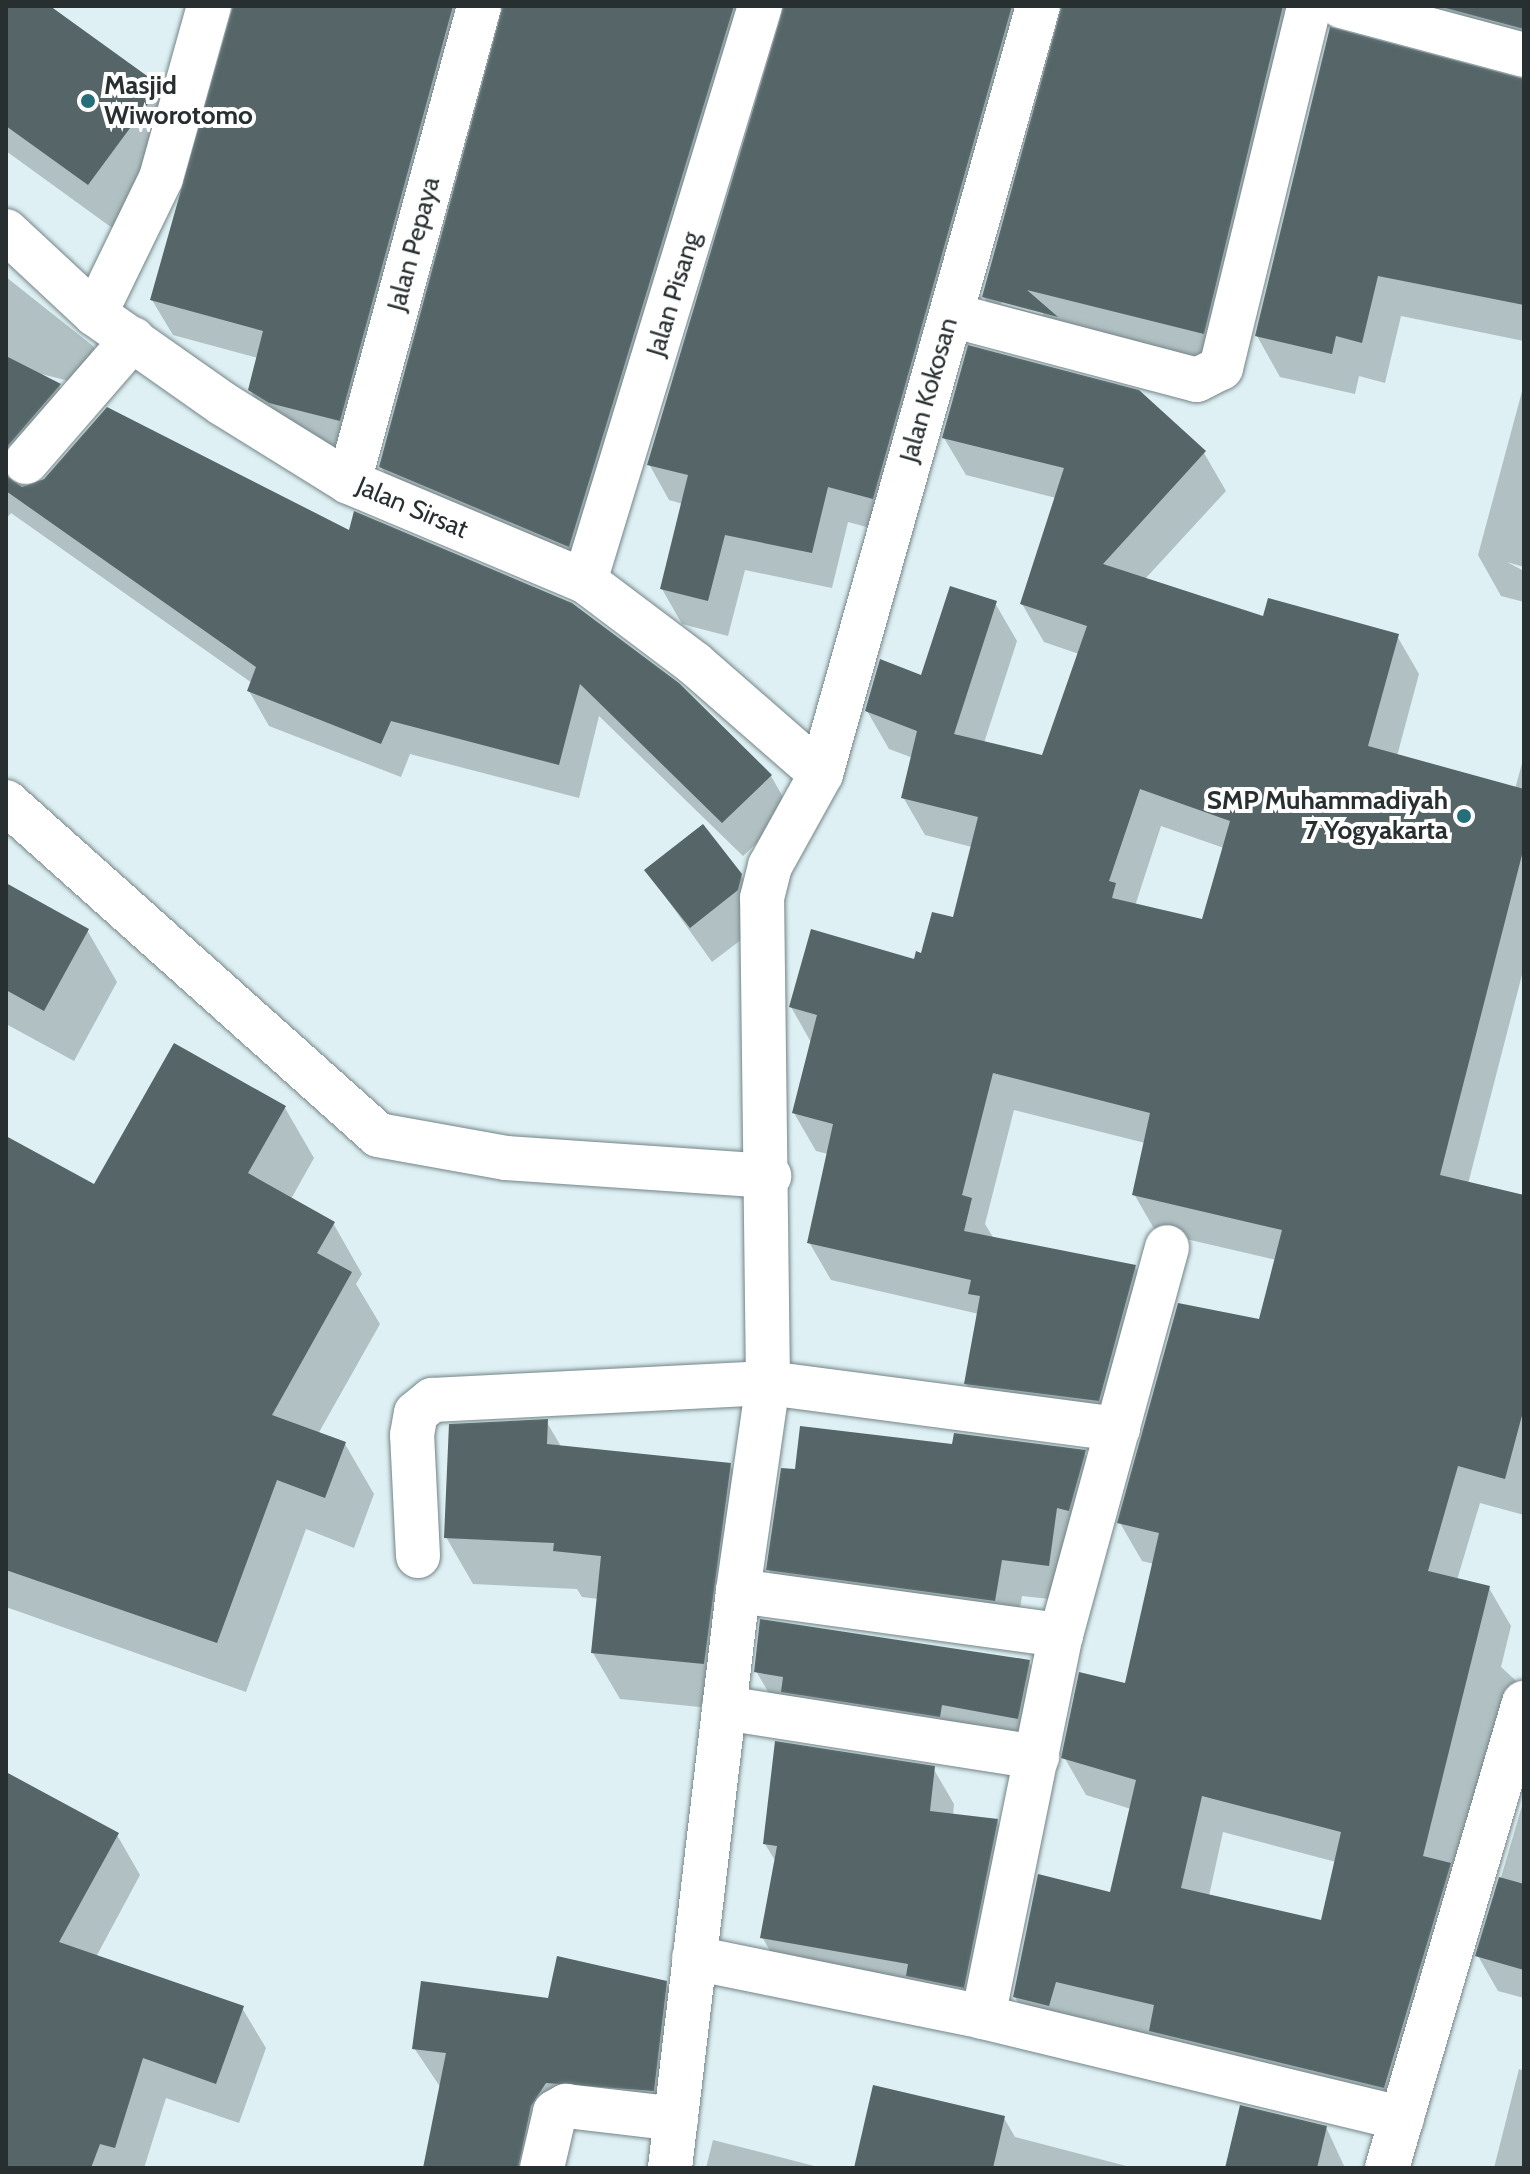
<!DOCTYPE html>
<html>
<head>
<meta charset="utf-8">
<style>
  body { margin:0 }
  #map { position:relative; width:1530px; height:2174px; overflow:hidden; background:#def0f3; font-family:Cabin,sans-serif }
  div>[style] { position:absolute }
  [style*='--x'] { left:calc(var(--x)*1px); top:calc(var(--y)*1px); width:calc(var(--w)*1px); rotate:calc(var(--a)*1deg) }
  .shadow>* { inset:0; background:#0003 }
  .building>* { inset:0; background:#556568 }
  .roads { filter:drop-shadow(0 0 2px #748488) drop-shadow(0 0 2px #748488) }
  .minor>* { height:44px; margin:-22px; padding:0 22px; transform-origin:22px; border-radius:22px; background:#fff }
  .dots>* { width:22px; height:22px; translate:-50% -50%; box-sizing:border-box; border:4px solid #fff; border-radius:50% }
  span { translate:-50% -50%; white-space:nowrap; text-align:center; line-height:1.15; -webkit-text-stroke:8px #fff; paint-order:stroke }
  .poi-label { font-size:26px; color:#282f30; font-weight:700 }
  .left { translate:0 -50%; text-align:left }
  .right { translate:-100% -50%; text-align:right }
  .street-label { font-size:26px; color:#282f30 }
  .frame { position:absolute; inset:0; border:8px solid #282f30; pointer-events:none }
</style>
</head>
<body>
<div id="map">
  <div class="shadow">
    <div style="clip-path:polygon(6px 6px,50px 6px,159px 88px,185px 133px,115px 230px,6px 151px)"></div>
    <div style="clip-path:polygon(evenodd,234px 6px,1524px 6px,1524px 58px,1324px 17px,1223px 369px,1004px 333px,984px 297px,1063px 18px,1041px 23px,893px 534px,848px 522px,832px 588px,745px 570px,728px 636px,682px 624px,662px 589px,683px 504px,669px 500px,649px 464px,784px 19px,776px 16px,589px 582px,402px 503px,381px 467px,503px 19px,494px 17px,360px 456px,291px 438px,271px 426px,250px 390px,258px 358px,173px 335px,152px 300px,234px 6px,1002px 301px,1043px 311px,1043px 315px,1001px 304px,1002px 301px)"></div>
    <div style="clip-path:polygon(1524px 80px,1524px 341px,1401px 316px,1385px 383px,1359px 376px,1355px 394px,1280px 377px,1257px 336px)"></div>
    <div style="clip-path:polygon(6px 277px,93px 346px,113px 381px,105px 390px,41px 374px,59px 385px,79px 419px,25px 486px,350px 533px,678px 685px,771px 776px,791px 811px,743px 856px,599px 716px,579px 798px,410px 754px,401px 777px,269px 726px,249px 691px,252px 683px,11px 513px,6px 519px)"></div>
    <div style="clip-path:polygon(1524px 384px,1524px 567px,1507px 562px,1524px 571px,1524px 602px,1501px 596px,1478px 555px)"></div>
    <div style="clip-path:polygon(evenodd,1138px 392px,1204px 453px,1226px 491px,1145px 579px,1265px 618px,1397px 636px,1419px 674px,1397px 756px,1515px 789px,1524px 756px,1524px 967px,1468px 1184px,1524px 1198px,1524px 1515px,1480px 1503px,1457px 1580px,1489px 1588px,1511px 1626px,1501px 1667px,1524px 1688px,1406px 2125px,1037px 2035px,1015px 1997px,1112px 1894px,1131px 1809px,1086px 1795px,1064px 1757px,1127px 1685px,1154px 1564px,1142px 1561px,1120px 1523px,1261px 1322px,1276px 1260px,1156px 1232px,1134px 1194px,1145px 1143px,1014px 1110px,985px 1224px,994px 1239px,1135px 1267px,1157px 1305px,1120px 1438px,988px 1421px,966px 1383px,979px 1314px,831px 1280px,809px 1242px,828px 1154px,816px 1151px,794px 1113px,812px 1044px,791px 1007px,923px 955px,954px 920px,972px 847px,925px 835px,903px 797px,913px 758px,889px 749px,867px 711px,922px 677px,995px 603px,1017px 641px,984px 743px,1043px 758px,1079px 654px,1044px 642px,1022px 604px,1056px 498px,966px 475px,944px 438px,1138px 392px,1161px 826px,1224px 848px,1203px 921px,1135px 906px,1161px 826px,1138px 392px,1223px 1832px,1336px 1862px,1323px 1922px,1209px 1896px,1223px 1832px)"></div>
    <div style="clip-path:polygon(647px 871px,741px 875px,762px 912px,758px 927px,712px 962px)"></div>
    <div style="clip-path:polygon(6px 885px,87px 930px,117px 982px,74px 1061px,6px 1024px)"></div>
    <div style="clip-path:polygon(285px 1108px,314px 1158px,291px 1199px,333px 1223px,362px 1274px,356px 1284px,380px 1324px,318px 1434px,345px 1444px,374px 1494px,354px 1548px,306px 1529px,246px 1692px,6px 1607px,6px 1138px,94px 1186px)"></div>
    <div style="clip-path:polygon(546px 1421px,562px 1448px,730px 1465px,757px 1512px,730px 1710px,620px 1699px,593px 1653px,599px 1599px,582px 1597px,577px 1589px,473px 1584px,446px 1537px)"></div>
    <div style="clip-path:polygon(954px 1446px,1084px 1452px,1105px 1488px,1069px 1601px,1022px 1596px,1015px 1636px,789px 1605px,768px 1569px)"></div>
    <div style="clip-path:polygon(1029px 1662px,1050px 1698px,1038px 1754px,777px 1707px,756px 1671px)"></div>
    <div style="clip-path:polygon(933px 1768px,954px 1804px,953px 1816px,997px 1821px,1017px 1857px,984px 2023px,783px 1973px,762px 1937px,776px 1862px,765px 1844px)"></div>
    <div style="clip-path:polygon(6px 1775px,117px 1835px,140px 1875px,96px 1957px,242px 2008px,266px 2048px,239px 2123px,166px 2098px,144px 2168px,6px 2168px)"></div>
    <div style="clip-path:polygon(1524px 1799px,1524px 1998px,1498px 1991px,1478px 1956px)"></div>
    <div style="clip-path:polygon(666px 1983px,688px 2022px,675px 2129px,568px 2121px,548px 2168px,425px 2168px,441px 2088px,414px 2048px,549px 2000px)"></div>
    <div style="clip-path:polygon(1519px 2069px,1524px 2071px,1524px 2168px,1494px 2168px)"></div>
    <div style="clip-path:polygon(1004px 2118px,1015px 2137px,1134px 2168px,856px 2168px)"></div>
    <div style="clip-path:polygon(1326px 2127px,1345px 2168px,1227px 2168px)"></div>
    <div style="clip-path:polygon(713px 2140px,822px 2168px,706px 2168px)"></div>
  </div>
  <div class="building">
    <div style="clip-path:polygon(6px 6px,50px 6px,161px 86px,88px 185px,6px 126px)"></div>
    <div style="clip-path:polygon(233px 6px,453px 6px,340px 421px,269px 403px,248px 390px,263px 331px,150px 300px)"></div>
    <div style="clip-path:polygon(503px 6px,734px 6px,569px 547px,379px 467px)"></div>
    <div style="clip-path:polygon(784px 6px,1012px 6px,873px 499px,828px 487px,812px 553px,725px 535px,708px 601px,660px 589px,688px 475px,647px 465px)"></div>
    <div style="clip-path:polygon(1062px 6px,1283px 6px,1204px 334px,1027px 290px,1058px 317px,982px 297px)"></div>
    <div style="clip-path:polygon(1438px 6px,1524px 6px,1524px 29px)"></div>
    <div style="clip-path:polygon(1330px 27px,1524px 79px,1524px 305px,1378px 276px,1362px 343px,1336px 336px,1332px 354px,1255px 336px)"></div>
    <div style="clip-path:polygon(evenodd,968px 345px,1139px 390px,1206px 451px,1103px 564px,1263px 616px,1268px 598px,1399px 634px,1368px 746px,1524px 789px,1524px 847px,1440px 1175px,1524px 1195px,1524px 1408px,1505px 1479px,1458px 1466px,1428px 1571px,1490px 1586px,1423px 1856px,1451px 1863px,1384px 2088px,1149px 2031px,1154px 2005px,1056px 1982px,1049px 2006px,1013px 1997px,1038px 1874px,1110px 1892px,1136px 1780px,1061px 1758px,1079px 1672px,1125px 1683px,1159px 1533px,1117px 1523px,1178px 1303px,1259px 1319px,1282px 1230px,1132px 1195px,1150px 1113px,993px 1073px,962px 1195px,972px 1198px,964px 1231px,1136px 1265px,1099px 1401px,964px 1384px,980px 1296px,968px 1294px,971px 1280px,807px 1243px,833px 1124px,792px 1113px,817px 1015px,789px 1007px,811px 929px,914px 959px,916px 951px,921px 953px,932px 912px,953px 917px,978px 817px,901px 798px,917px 731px,865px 711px,880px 659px,921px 675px,950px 586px,997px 601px,954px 734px,1042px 755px,1087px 626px,1020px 604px,1064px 468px,942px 438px,968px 345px,1140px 789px,1230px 821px,1202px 919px,1112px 898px,1116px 883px,1109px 881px,1140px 789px,968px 345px,1202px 1796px,1341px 1832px,1321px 1920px,1181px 1888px,1202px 1796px)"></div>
    <div style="clip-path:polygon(6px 356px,61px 384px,6px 448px)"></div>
    <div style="clip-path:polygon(107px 407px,349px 530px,354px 511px,572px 603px,679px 683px,772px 775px,722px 823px,580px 684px,559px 765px,391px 721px,381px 744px,247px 691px,256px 667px,6px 491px,6px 476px,22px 487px,44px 479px)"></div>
    <div style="clip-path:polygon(703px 824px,742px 874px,738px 890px,690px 928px,644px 870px)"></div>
    <div style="clip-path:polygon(6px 883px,89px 929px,44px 1011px,6px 990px)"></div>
    <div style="clip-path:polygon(174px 1043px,286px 1106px,248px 1173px,335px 1222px,317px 1253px,352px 1272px,272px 1415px,346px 1442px,325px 1498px,277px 1480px,217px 1643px,6px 1570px,6px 1136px,94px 1184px)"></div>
    <div style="clip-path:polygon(548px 1419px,547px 1444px,731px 1463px,704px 1664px,591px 1653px,601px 1556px,553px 1551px,554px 1543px,444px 1538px,449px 1424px)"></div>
    <div style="clip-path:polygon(800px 1426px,952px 1444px,954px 1433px,1086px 1450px,1069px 1511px,1057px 1508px,1049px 1566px,1002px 1560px,995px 1601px,766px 1570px,781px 1468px,795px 1469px)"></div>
    <div style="clip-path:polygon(760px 1619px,1030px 1660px,1018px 1719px,942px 1705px,940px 1717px,781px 1692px,783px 1677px,754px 1672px)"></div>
    <div style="clip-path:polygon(775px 1741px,935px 1766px,930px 1811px,998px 1819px,964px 1988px,906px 1976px,908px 1964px,760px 1938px,777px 1846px,763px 1844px)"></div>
    <div style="clip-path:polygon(6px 1772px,119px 1833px,59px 1942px,244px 2006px,216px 2084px,143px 2058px,115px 2148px,100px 2144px,91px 2168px,6px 2168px)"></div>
    <div style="clip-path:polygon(1499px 1877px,1524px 1884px,1524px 1970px,1475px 1956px)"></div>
    <div style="clip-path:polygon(557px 1956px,667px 1981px,654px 2091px,546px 2083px,531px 2106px,518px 2168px,423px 2168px,446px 2053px,412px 2049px,421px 1981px,548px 1998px)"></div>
    <div style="clip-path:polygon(873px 2085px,1005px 2116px,993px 2168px,854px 2168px)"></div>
    <div style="clip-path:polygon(1240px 2105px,1327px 2126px,1317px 2168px,1225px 2168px)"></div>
  </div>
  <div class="roads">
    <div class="minor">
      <div style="--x:1341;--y:6;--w:189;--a:15"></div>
      <div style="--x:6;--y:231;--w:122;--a:43"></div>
      <div style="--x:95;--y:314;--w:156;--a:35.1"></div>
      <div style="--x:223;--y:404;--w:148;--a:31.8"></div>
      <div style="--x:349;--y:482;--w:256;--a:22.8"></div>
      <div style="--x:585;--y:581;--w:138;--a:37"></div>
      <div style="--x:695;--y:664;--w:167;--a:41.1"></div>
      <div style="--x:95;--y:314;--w:151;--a:-64.1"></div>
      <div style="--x:161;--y:178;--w:179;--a:-74.4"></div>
      <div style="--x:951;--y:315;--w:254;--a:14.8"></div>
      <div style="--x:1197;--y:380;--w:27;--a:-27"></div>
      <div style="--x:1221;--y:368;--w:373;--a:-76.3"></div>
      <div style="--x:26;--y:462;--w:163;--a:-49"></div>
      <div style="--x:349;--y:482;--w:493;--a:-74.7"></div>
      <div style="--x:585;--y:581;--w:601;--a:-73.07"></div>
      <div style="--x:6;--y:802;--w:499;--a:41.8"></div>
      <div style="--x:378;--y:1135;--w:130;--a:10.2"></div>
      <div style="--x:506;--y:1158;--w:264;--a:3.9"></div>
      <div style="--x:418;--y:1556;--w:121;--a:-92.8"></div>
      <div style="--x:412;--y:1435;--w:22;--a:-80"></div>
      <div style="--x:416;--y:1413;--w:21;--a:-39"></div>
      <div style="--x:432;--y:1400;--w:336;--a:-2.9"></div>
      <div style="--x:768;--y:1383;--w:353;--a:7.5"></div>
      <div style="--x:738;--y:1591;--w:326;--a:7.8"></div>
      <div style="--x:1061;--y:1635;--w:402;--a:-74.7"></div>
      <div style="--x:724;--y:1708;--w:317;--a:8.9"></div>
      <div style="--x:694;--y:1958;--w:295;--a:11.5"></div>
      <div style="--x:983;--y:2017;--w:431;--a:13.6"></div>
      <div style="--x:983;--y:2017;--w:390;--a:-78.5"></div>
      <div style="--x:542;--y:2168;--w:57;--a:-76.9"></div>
      <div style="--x:555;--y:2112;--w:13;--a:-29"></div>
      <div style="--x:566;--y:2106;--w:111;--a:6.7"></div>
      <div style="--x:670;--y:2168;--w:581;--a:-83.28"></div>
      <div style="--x:738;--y:1591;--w:210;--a:-81.8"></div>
      <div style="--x:768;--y:1383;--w:485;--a:-90.7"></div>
      <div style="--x:762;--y:898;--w:33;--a:-76"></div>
      <div style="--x:770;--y:866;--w:105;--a:-61"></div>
      <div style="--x:821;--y:774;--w:798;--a:-74.22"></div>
      <div style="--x:1387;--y:2168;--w:485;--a:-73.6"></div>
    </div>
  </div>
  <div class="dots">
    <div style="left:88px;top:101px;background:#266e7a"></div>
    <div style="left:1464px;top:816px;background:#266e7a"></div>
  </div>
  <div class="poi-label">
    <span class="left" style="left:104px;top:101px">Masjid<br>Wiworotomo</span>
    <span class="right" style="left:1448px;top:816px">SMP Muhammadiyah<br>7 Yogyakarta</span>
  </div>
  <div class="street-label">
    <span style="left:414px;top:244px;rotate:-75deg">Jalan Pepaya</span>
    <span style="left:674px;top:294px;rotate:-73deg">Jalan Pisang</span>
    <span style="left:929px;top:390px;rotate:-74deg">Jalan Kokosan</span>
    <span style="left:412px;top:508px;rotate:23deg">Jalan Sirsat</span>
  </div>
  <div class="frame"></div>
</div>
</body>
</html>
